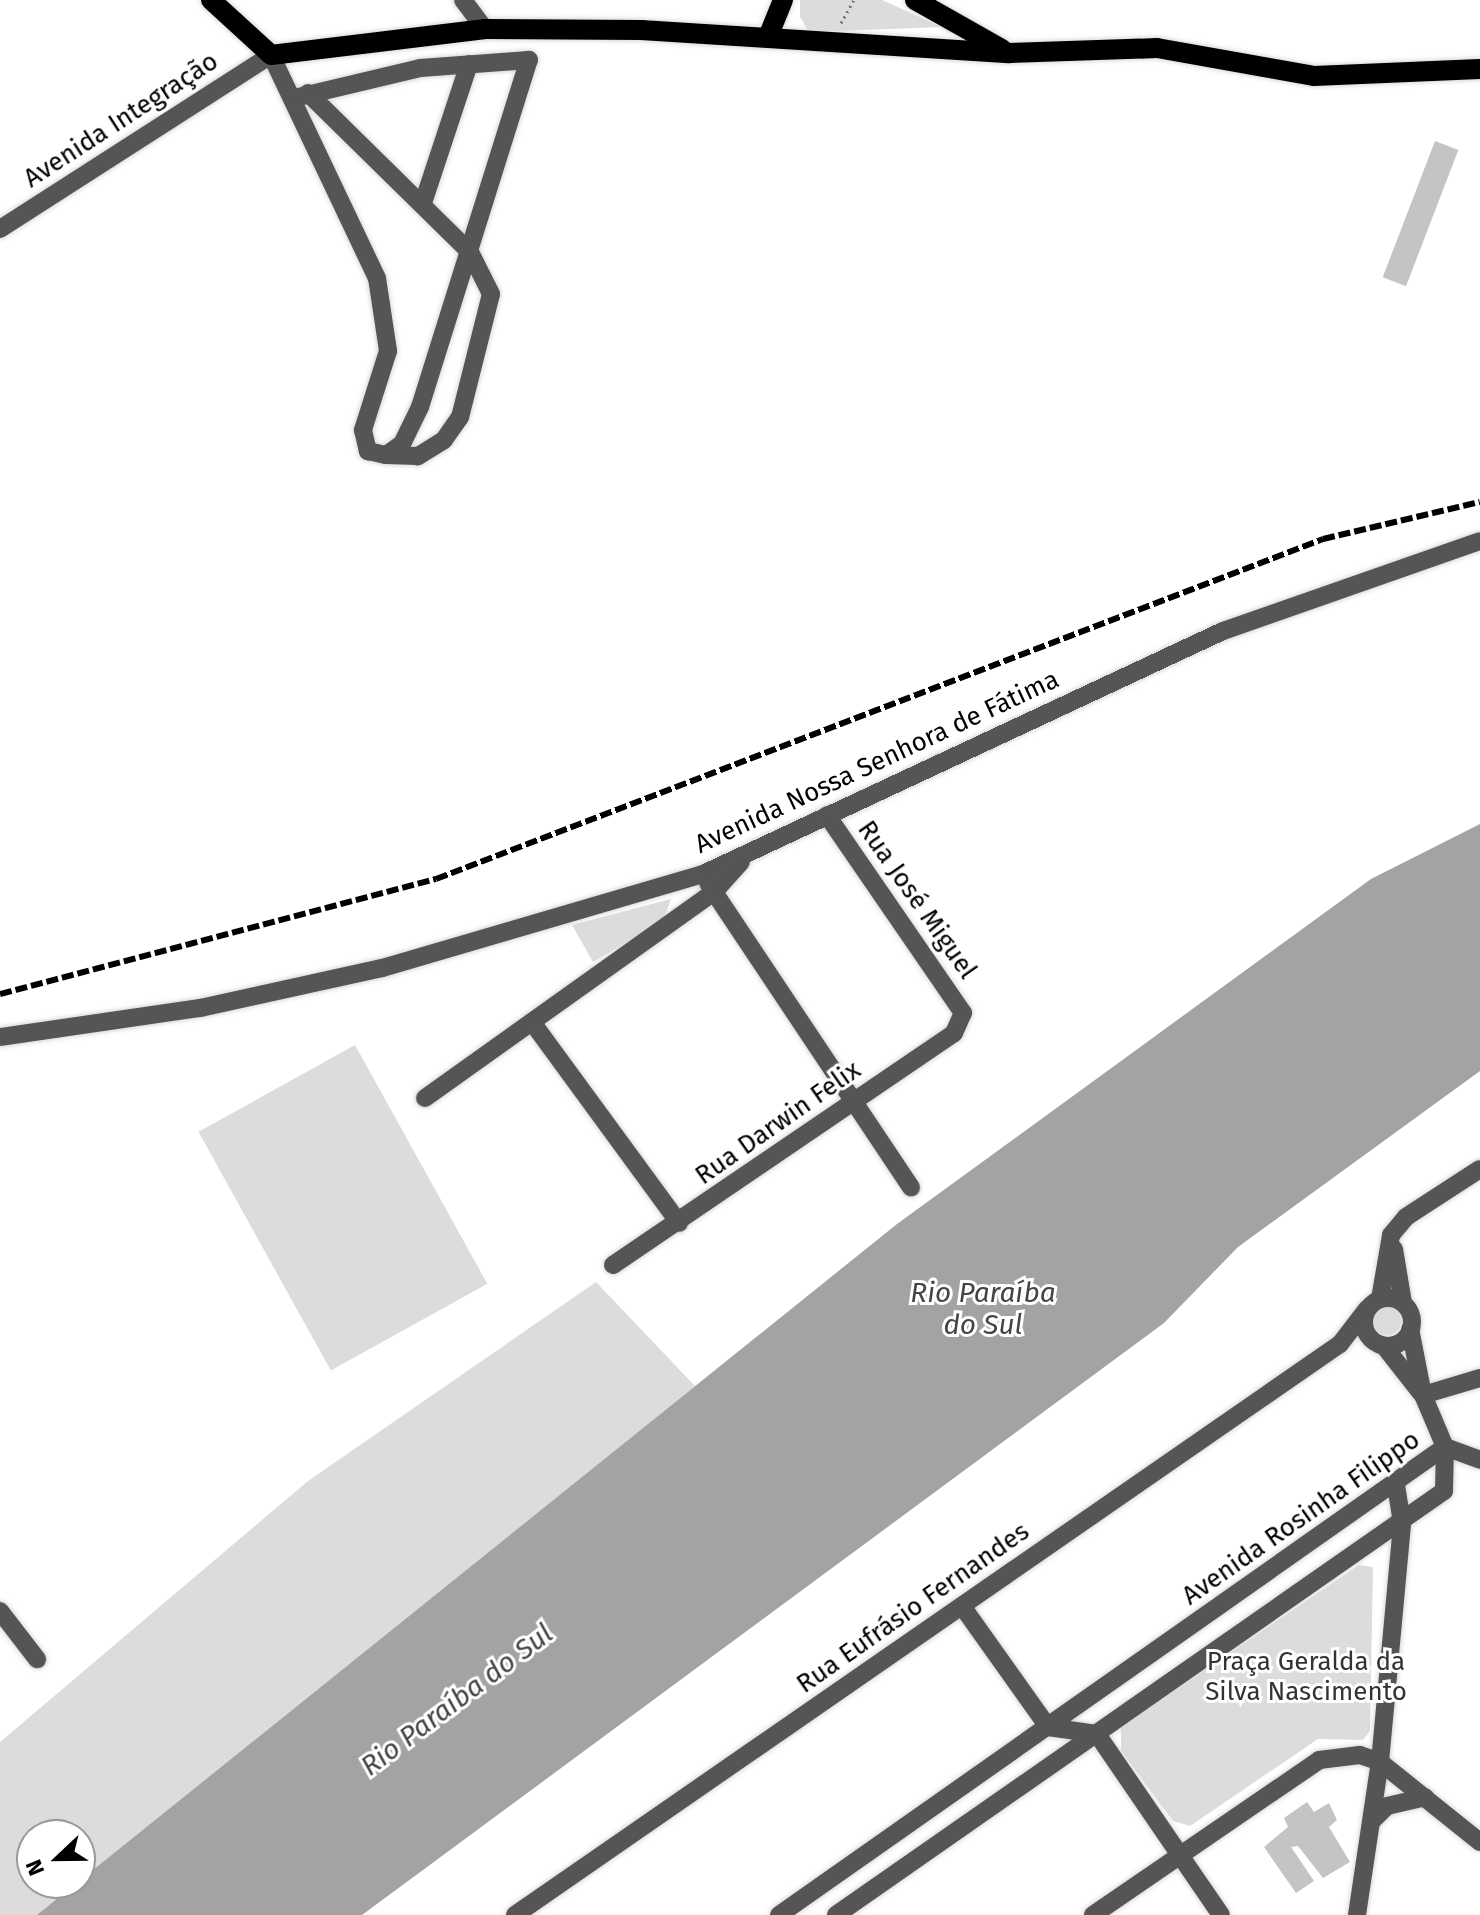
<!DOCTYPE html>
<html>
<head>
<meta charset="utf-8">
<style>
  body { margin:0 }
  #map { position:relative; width:1480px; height:1915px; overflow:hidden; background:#fff; font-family:"Fira Sans",sans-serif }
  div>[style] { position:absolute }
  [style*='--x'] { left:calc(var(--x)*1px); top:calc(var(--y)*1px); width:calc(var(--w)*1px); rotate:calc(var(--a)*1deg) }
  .green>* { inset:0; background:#dcdcdc; transform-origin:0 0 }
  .round { border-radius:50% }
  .water>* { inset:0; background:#a3a3a3 }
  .building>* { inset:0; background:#c4c4c4; transform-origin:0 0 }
  .path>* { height:3px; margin-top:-1.5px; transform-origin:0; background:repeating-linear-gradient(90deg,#777 0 2px,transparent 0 6px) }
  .roads { filter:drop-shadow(0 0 2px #dbdbdb) drop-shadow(0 0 2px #dbdbdb) }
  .minor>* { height:18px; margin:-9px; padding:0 9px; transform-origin:9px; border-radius:9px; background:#555 }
  .minor>.ring { margin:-9px; padding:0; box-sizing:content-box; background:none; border:18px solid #555; border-radius:50% }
  .major>* { height:20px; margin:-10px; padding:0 10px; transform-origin:10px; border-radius:10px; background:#000 }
  .rail>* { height:6px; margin-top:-3px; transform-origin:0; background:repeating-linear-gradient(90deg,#000 0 12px,transparent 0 16px) }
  span { translate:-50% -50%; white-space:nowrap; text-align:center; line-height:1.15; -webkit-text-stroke:6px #fff; paint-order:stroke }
  .street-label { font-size:26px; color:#000 }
  .park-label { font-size:26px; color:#333 }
  .water-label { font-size:28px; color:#444; font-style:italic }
  .north { position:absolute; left:16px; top:1819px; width:80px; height:80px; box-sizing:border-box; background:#fff; border:2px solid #999; border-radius:50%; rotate:248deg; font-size:22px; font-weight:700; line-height:32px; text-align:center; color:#000 }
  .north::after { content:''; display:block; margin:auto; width:28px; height:36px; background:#000; clip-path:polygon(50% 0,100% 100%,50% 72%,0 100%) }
</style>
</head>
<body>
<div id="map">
  <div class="green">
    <div style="clip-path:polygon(800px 0,882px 0,942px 27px,809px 32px,800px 17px)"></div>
    <div style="clip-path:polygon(671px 899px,663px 921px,593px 962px,572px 925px)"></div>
    <div style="left:355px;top:1045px;width:273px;height:179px;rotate:61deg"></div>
    <div style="clip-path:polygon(evenodd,596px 1282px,695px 1386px,43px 1915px,0 1915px,0 1742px,308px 1481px,596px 1282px,32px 1835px,80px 1835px,80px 1883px,32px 1883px,32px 1835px)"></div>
    <div class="round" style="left:1373px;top:1307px;width:28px;height:28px"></div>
    <div style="clip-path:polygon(1359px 1565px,1373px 1567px,1370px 1731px,1363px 1740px,1318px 1739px,1190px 1826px,1173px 1821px,1121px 1751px,1121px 1727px)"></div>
  </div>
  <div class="water">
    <div style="clip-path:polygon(1480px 824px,1480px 1071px,1238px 1247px,1164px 1323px,362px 1915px,37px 1915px,897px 1224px,1371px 879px)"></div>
  </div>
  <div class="building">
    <div style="left:1435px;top:141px;width:25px;height:146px;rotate:21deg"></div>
    <div style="clip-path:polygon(1307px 1802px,1314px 1812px,1329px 1803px,1337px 1820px,1329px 1827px,1350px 1862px,1323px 1878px,1298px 1846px,1291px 1847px,1314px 1881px,1296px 1893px,1264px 1847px,1288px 1827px,1284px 1818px)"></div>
  </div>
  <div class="path">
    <div style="--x:841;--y:23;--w:26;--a:-61"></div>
  </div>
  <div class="roads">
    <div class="minor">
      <div style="--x:463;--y:0;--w:36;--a:53"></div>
      <div style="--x:308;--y:93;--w:227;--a:44.5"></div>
      <div style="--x:470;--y:252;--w:47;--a:63.4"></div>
      <div style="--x:491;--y:294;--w:127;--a:104.1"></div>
      <div style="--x:460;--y:417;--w:28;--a:125"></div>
      <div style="--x:444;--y:440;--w:31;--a:148"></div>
      <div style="--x:418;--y:456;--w:32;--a:-178"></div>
      <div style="--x:423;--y:203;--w:146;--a:-71.7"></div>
      <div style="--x:0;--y:229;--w:322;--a:-32.7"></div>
      <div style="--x:271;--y:55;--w:247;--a:64.6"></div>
      <div style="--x:377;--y:278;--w:74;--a:81.4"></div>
      <div style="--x:388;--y:351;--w:83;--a:107.6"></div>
      <div style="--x:363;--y:430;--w:22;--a:77"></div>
      <div style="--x:368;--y:451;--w:18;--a:13"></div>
      <div style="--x:386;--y:455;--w:19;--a:-35"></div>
      <div style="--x:402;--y:444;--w:41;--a:-64.1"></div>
      <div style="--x:420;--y:407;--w:364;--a:-72.6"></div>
      <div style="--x:529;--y:60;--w:109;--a:175.8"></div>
      <div style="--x:420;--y:68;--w:130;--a:166.6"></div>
      <div style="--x:708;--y:883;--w:366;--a:56.3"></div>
      <div style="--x:532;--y:1022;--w:249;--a:53.8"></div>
      <div style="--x:0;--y:1037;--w:202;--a:-8.3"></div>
      <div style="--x:200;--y:1008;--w:186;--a:-12.4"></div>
      <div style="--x:382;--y:968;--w:334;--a:-16.3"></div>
      <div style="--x:703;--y:874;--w:574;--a:-25.05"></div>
      <div style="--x:1223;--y:631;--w:272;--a:-19.3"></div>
      <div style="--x:425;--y:1098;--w:355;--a:-35.5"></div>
      <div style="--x:714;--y:892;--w:40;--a:-48"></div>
      <div style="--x:1394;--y:1249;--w:55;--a:80.5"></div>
      <div style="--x:613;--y:1265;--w:412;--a:-34.2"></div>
      <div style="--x:954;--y:1033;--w:22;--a:-66"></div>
      <div style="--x:963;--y:1013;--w:240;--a:-124.5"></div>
      <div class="ring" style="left:1364px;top:1298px;width:30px;height:30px"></div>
      <div style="--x:1380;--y:1299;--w:65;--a:-80.2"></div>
      <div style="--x:1391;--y:1235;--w:23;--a:-50"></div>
      <div style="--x:1406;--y:1217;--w:88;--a:-33"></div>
      <div style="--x:1384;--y:1346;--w:60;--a:51.8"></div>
      <div style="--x:1423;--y:1395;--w:59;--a:-16.6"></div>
      <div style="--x:1445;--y:1447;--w:37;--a:20"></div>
      <div style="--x:962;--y:1606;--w:148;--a:54.6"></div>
      <div style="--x:1048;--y:1727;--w:49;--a:8.1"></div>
      <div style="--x:1097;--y:1734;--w:219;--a:55.6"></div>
      <div style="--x:0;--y:1611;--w:61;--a:52.4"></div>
      <div style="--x:1372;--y:1821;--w:21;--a:-45"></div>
      <div style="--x:1387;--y:1806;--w:39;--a:-13"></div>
      <div style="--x:515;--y:1915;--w:1003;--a:-34.69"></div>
      <div style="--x:1340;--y:1344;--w:44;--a:-52.4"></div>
      <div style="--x:779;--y:1915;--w:814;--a:-35.1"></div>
      <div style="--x:836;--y:1915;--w:741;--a:-34.89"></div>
      <div style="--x:1444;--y:1491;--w:44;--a:-88.7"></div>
      <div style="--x:1445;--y:1447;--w:56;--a:-112.9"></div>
      <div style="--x:1423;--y:1395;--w:67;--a:-101.1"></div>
      <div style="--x:1093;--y:1915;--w:274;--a:-34.4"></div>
      <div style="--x:1319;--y:1760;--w:41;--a:-7"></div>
      <div style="--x:1360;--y:1755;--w:21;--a:19"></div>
      <div style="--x:1380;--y:1762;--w:128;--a:38.7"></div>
      <div style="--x:1357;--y:1915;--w:155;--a:-81.5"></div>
      <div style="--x:1380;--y:1762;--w:240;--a:-84.7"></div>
      <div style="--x:1402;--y:1523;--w:38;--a:-99"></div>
    </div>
    <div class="major">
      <div style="--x:211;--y:0;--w:81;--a:42.5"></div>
      <div style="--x:271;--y:55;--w:216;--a:-6.9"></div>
      <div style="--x:485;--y:29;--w:156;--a:0.4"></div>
      <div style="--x:641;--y:30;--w:369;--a:3.6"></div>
      <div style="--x:1009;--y:53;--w:148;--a:-1.9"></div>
      <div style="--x:1157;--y:48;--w:159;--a:10.1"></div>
      <div style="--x:1314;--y:76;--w:166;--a:-2.4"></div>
      <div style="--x:915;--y:0;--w:100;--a:29.4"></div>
      <div style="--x:768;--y:37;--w:40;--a:-68"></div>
    </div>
  </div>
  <div class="rail">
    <div style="--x:0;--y:994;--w:451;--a:-14.8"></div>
    <div style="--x:436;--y:879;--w:950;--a:-20.97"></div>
    <div style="--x:1323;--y:539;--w:161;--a:-13.3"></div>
  </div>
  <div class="street-label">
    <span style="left:121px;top:120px;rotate:-33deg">Avenida Integração</span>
    <span style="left:877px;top:762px;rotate:-25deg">Avenida Nossa Senhora de Fátima</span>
    <span style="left:917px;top:900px;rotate:55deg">Rua José Miguel</span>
    <span style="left:778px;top:1123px;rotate:-35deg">Rua Darwin Felix</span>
    <span style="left:1301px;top:1518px;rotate:-35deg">Avenida Rosinha Filippo</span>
    <span style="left:913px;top:1608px;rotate:-35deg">Rua Eufrásio Fernandes</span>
  </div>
  <div class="park-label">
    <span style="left:1306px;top:1677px">Praça Geralda da<br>Silva Nascimento</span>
  </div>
  <div class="water-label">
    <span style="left:983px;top:1309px">Rio Paraíba<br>do Sul</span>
    <span style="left:457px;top:1700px;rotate:-37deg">Rio Paraíba do Sul</span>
  </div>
  <div class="north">N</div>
</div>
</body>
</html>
